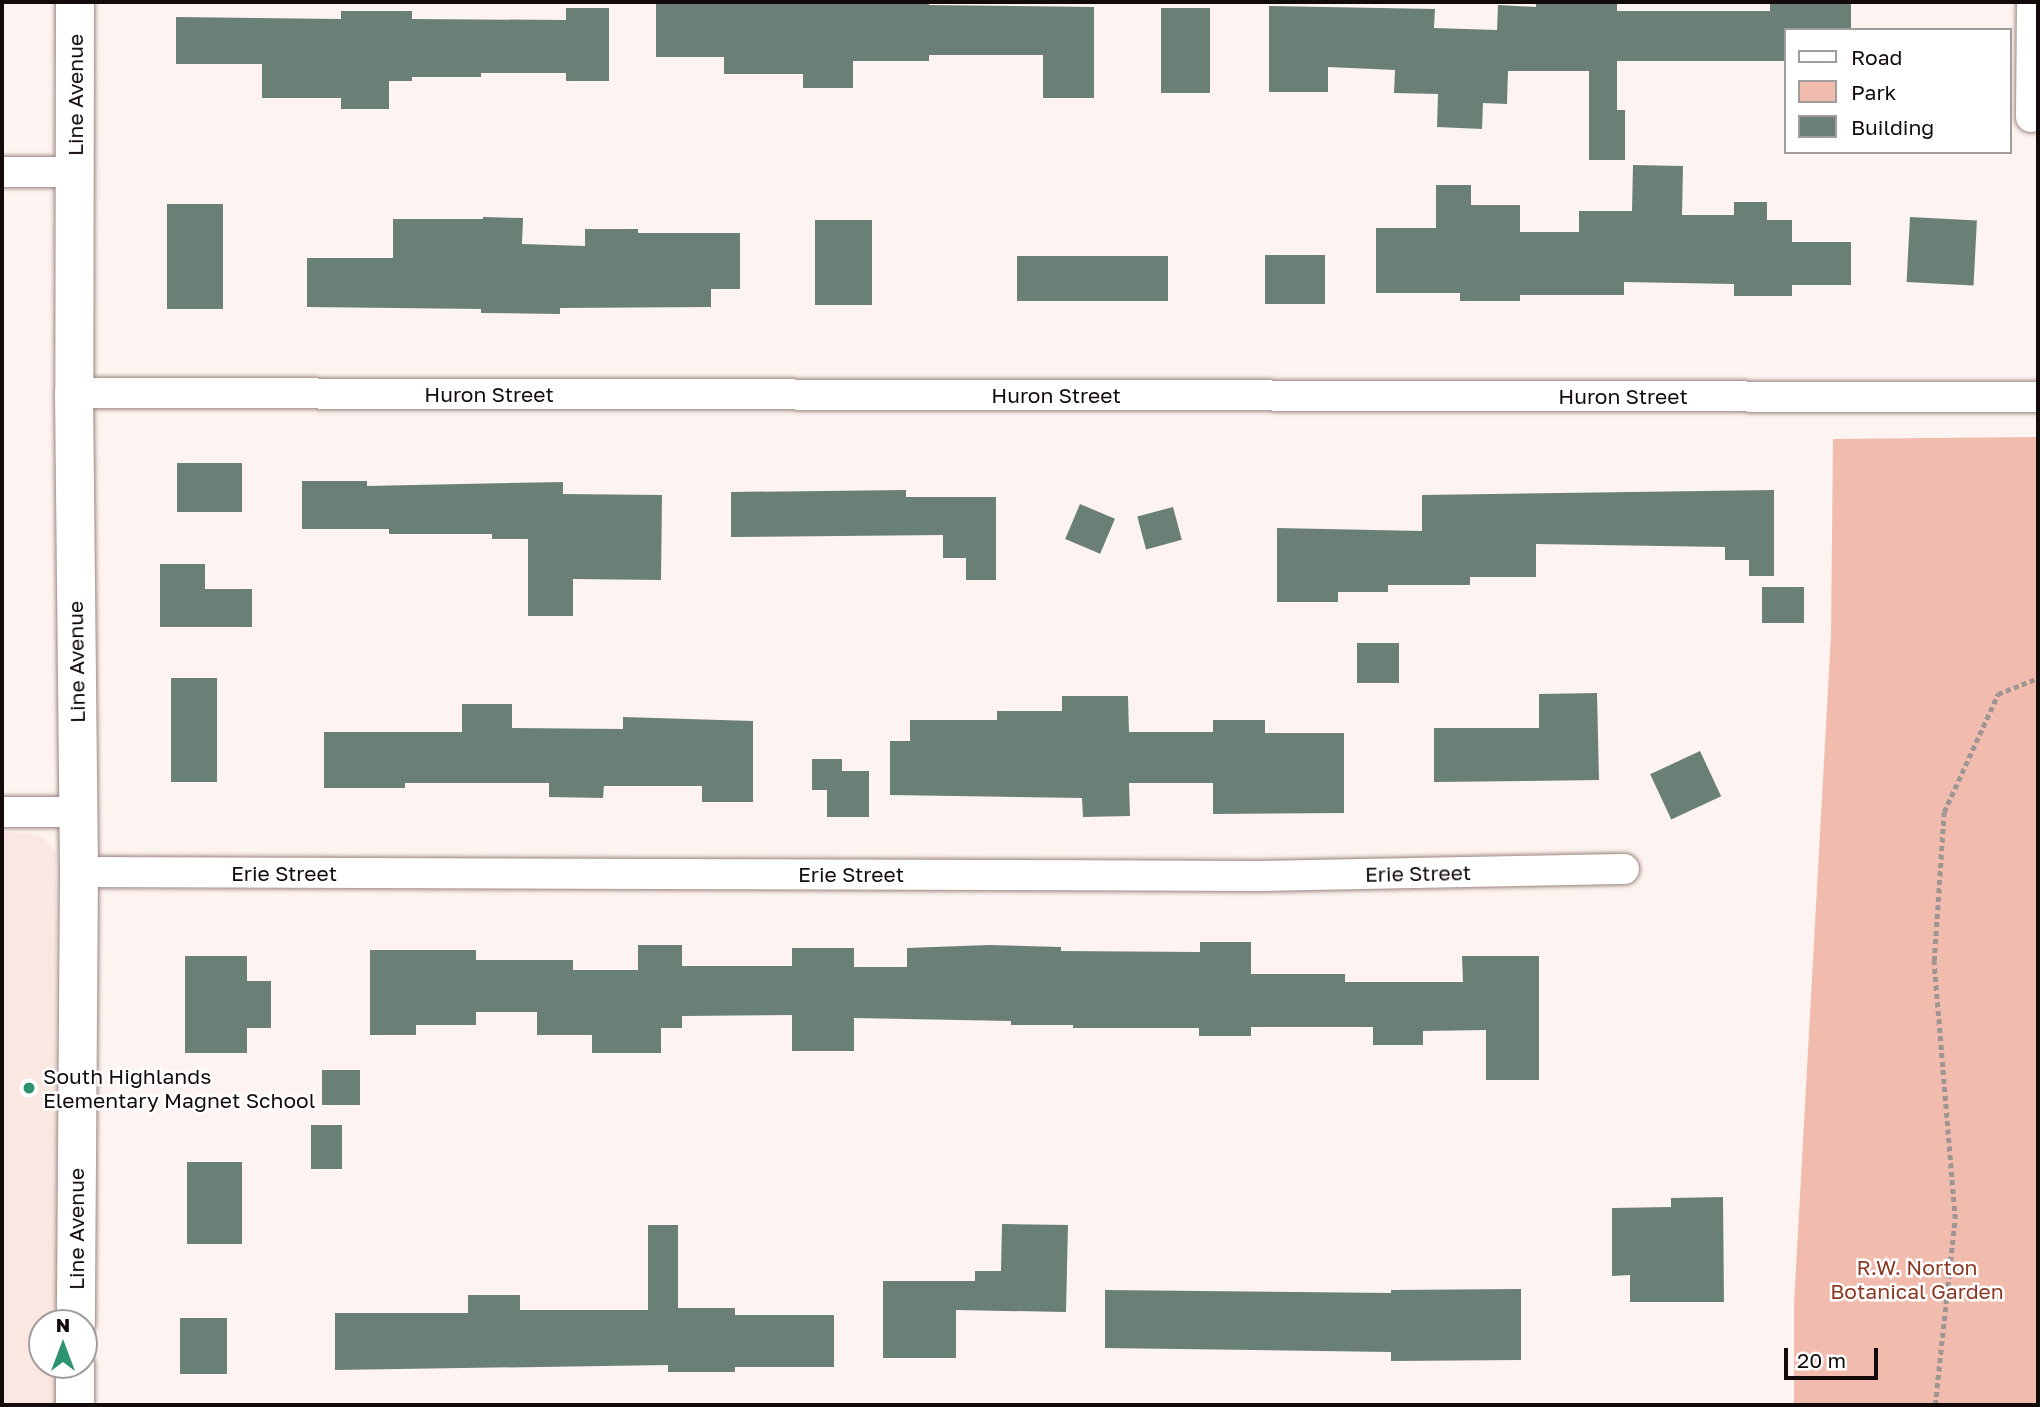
<!DOCTYPE html>
<html>
<head>
<meta charset="utf-8">
<style>
  body { margin:0 }
  #map { position:relative; width:2040px; height:1407px; overflow:hidden; background:#fdf3f0; font-family:"Golos Text",sans-serif }
  div>[style] { position:absolute }
  [style*='--x'] { left:calc(var(--x)*1px); top:calc(var(--y)*1px); width:calc(var(--w)*1px); rotate:calc(var(--a)*1deg) }
  .built>* { inset:0; background:#fbe7e1 }
  .green>* { inset:0; background:#f1bbad }
  .building>* { inset:0; background:#6a8076; transform-origin:0 0 }
  .path>* { height:4.5px; margin-top:-2.25px; transform-origin:0; background:repeating-linear-gradient(90deg,#9f9693 0 5px,transparent 0 8.5px) }
  .roads { filter:drop-shadow(0 0 2px #9b847e) drop-shadow(0 0 2px #9b847e) }
  .minor>* { height:30px; margin:-15px; padding:0 15px; transform-origin:15px; border-radius:15px; background:#fff }
  .secondary>* { height:38px; margin:-19px; padding:0 19px; transform-origin:19px; border-radius:19px; background:#fff }
  .dots>* { width:19px; height:19px; translate:-50% -50%; box-sizing:border-box; border:4px solid #fff; border-radius:50% }
  span { translate:-50% -50%; white-space:nowrap; text-align:center; line-height:1.15; -webkit-text-stroke:5px #fff; paint-order:stroke }
  .street-label { font-size:21px; color:#130b09 }
  .poi-label { font-size:21px; color:#130b09 }
  .left { translate:0 -50%; text-align:left }
  .park-label { font-size:21px; color:#8b3723 }
  .frame { position:absolute; inset:0; border:4px solid #130b09; pointer-events:none }
  .legend { position:absolute; left:1784px; top:28px; width:228px; height:126px; box-sizing:border-box; background:#fff; border:2px solid #a19d9d; margin:0; padding:9px 12px; list-style:none; font-size:21px; color:#130b09 }
  .legend li { display:flex; align-items:center; gap:14px; height:35px }
  .legend b { width:35px; border:2px solid #a19d9d }
  .north { position:absolute; left:28px; top:1309px; width:70px; height:70px; box-sizing:border-box; background:#fff; border:2px solid #a19d9d; border-radius:50%; rotate:0deg; font-size:19px; font-weight:700; line-height:28px; text-align:center; color:#130b09 }
  .north::after { content:''; display:block; margin:auto; width:24px; height:32px; background:#2b9370; clip-path:polygon(50% 0,100% 100%,50% 72%,0 100%) }
  .scale { position:absolute; left:1784px; top:1348px; width:94px; height:32px; box-sizing:border-box; border:4px solid #130b09; border-top:0; padding-left:9px; font-size:21px; line-height:24px; white-space:nowrap; color:#130b09; -webkit-text-stroke:5px #fff; paint-order:stroke }
</style>
</head>
<body>
<div id="map">
  <div class="built">
    <div style="clip-path:polygon(2px 832px,40px 835px,56px 852px,57px 1323px,42px 1323px,42px 1365px,57px 1365px,57px 1405px,2px 1405px)"></div>
  </div>
  <div class="green">
    <div style="clip-path:polygon(2038px 437px,2038px 1405px,1794px 1405px,1794px 1304px,1831px 635px,1833px 439px)"></div>
  </div>
  <div class="building">
    <div style="clip-path:polygon(656px 2px,929px 3px,929px 5px,1094px 7px,1094px 98px,1043px 98px,1043px 55px,929px 55px,929px 61px,853px 61px,853px 88px,803px 88px,803px 74px,724px 74px,724px 57px,656px 57px)"></div>
    <div style="clip-path:polygon(1536px 2px,1617px 2px,1617px 11px,1770px 11px,1770px 3px,1851px 3px,1851px 30px,1786px 30px,1786px 61px,1617px 61px,1617px 110px,1625px 110px,1625px 160px,1589px 160px,1589px 71px,1508px 71px,1507px 104px,1483px 103px,1482px 129px,1437px 127px,1438px 94px,1394px 93px,1395px 70px,1328px 67px,1328px 92px,1269px 92px,1269px 6px,1435px 9px,1434px 28px,1497px 30px,1498px 5px,1536px 7px)"></div>
    <div style="clip-path:polygon(566px 8px,609px 8px,609px 81px,566px 81px,566px 73px,481px 73px,481px 77px,412px 77px,412px 81px,389px 81px,389px 109px,341px 109px,341px 98px,262px 98px,262px 64px,176px 64px,176px 17px,341px 19px,341px 11px,412px 11px,412px 19px,566px 20px)"></div>
    <div style="left:1161px;top:8px;width:49px;height:85px"></div>
    <div style="clip-path:polygon(1633px 165px,1683px 166px,1682px 215px,1734px 215px,1734px 202px,1767px 202px,1767px 220px,1792px 220px,1792px 242px,1851px 242px,1851px 285px,1792px 285px,1792px 296px,1734px 296px,1734px 284px,1624px 282px,1624px 295px,1520px 295px,1520px 301px,1460px 301px,1460px 293px,1376px 293px,1376px 228px,1436px 228px,1436px 185px,1471px 185px,1471px 205px,1520px 205px,1520px 232px,1579px 232px,1579px 211px,1632px 211px)"></div>
    <div style="left:167px;top:204px;width:56px;height:105px"></div>
    <div style="clip-path:polygon(483px 217px,523px 218px,522px 244px,585px 246px,585px 229px,638px 229px,638px 233px,740px 233px,740px 289px,711px 289px,711px 307px,560px 308px,560px 314px,481px 313px,481px 309px,307px 307px,307px 258px,393px 258px,393px 219px,483px 219px)"></div>
    <div style="left:1910px;top:217px;width:67px;height:65px;rotate:3deg"></div>
    <div style="left:815px;top:220px;width:57px;height:85px"></div>
    <div style="left:1265px;top:255px;width:60px;height:49px"></div>
    <div style="left:1017px;top:256px;width:151px;height:45px"></div>
    <div style="left:177px;top:463px;width:65px;height:49px"></div>
    <div style="clip-path:polygon(302px 481px,367px 481px,367px 486px,563px 482px,563px 494px,662px 495px,661px 580px,573px 579px,573px 616px,528px 616px,528px 539px,492px 539px,492px 534px,389px 534px,389px 529px,302px 529px)"></div>
    <div style="clip-path:polygon(906px 490px,906px 497px,996px 497px,996px 580px,966px 580px,966px 558px,943px 558px,943px 535px,731px 537px,731px 492px)"></div>
    <div style="clip-path:polygon(1774px 490px,1774px 576px,1749px 576px,1749px 560px,1725px 560px,1725px 547px,1536px 544px,1536px 577px,1470px 577px,1470px 585px,1388px 585px,1388px 592px,1338px 592px,1338px 602px,1277px 602px,1277px 528px,1422px 531px,1422px 495px)"></div>
    <div style="left:1080px;top:504px;width:38px;height:38px;rotate:23deg"></div>
    <div style="left:1173px;top:507px;width:34px;height:37px;rotate:75deg"></div>
    <div style="clip-path:polygon(160px 564px,205px 564px,205px 589px,252px 589px,252px 627px,160px 627px)"></div>
    <div style="left:1762px;top:587px;width:42px;height:36px"></div>
    <div style="left:1357px;top:643px;width:42px;height:40px"></div>
    <div style="left:171px;top:678px;width:46px;height:104px"></div>
    <div style="clip-path:polygon(1597px 693px,1599px 780px,1434px 782px,1434px 728px,1539px 728px,1539px 694px)"></div>
    <div style="clip-path:polygon(1062px 696px,1128px 696px,1129px 732px,1213px 732px,1213px 720px,1265px 720px,1265px 733px,1344px 733px,1344px 813px,1213px 814px,1213px 783px,1129px 783px,1130px 816px,1083px 817px,1082px 798px,890px 795px,890px 741px,910px 741px,910px 720px,997px 720px,997px 711px,1062px 711px)"></div>
    <div style="clip-path:polygon(462px 704px,512px 704px,512px 728px,623px 729px,623px 717px,753px 721px,753px 802px,702px 802px,702px 786px,604px 786px,603px 798px,549px 797px,549px 783px,405px 783px,405px 788px,324px 788px,324px 732px,462px 732px)"></div>
    <div style="left:1700px;top:751px;width:50px;height:55px;rotate:65deg"></div>
    <div style="clip-path:polygon(812px 759px,842px 759px,842px 771px,869px 771px,869px 817px,827px 817px,827px 790px,812px 790px)"></div>
    <div style="clip-path:polygon(1200px 942px,1251px 942px,1251px 974px,1345px 974px,1345px 982px,1463px 982px,1462px 956px,1539px 956px,1539px 1080px,1486px 1080px,1486px 1030px,1423px 1031px,1423px 1045px,1373px 1045px,1373px 1027px,1251px 1027px,1251px 1036px,1199px 1036px,1199px 1028px,1073px 1028px,1073px 1025px,1011px 1025px,1011px 1021px,854px 1018px,854px 1051px,792px 1051px,792px 1015px,682px 1016px,682px 1028px,661px 1028px,661px 1053px,592px 1053px,592px 1035px,537px 1035px,537px 1012px,476px 1012px,476px 1025px,416px 1025px,416px 1035px,370px 1035px,370px 950px,476px 950px,476px 960px,573px 960px,573px 970px,638px 970px,638px 945px,682px 945px,682px 966px,792px 966px,792px 948px,854px 948px,854px 967px,907px 967px,907px 948px,989px 945px,1061px 947px,1061px 951px,1200px 952px)"></div>
    <div style="clip-path:polygon(185px 956px,247px 956px,247px 981px,271px 981px,271px 1028px,247px 1028px,247px 1053px,185px 1053px)"></div>
    <div style="left:322px;top:1070px;width:38px;height:35px"></div>
    <div style="left:311px;top:1125px;width:31px;height:44px"></div>
    <div style="left:187px;top:1162px;width:55px;height:82px"></div>
    <div style="clip-path:polygon(1723px 1197px,1724px 1302px,1630px 1302px,1630px 1275px,1612px 1276px,1612px 1208px,1671px 1207px,1671px 1198px)"></div>
    <div style="clip-path:polygon(1002px 1224px,1068px 1225px,1066px 1312px,956px 1310px,956px 1358px,883px 1358px,883px 1281px,975px 1281px,975px 1271px,1001px 1271px)"></div>
    <div style="clip-path:polygon(648px 1225px,678px 1225px,678px 1308px,735px 1308px,735px 1315px,834px 1315px,834px 1367px,735px 1367px,735px 1372px,668px 1372px,668px 1365px,335px 1370px,335px 1313px,468px 1313px,468px 1295px,520px 1295px,520px 1310px,648px 1310px)"></div>
    <div style="clip-path:polygon(1521px 1289px,1521px 1360px,1391px 1361px,1391px 1352px,1105px 1348px,1105px 1290px,1391px 1293px,1391px 1290px)"></div>
    <div style="left:180px;top:1318px;width:47px;height:56px"></div>
  </div>
  <div class="path">
    <div style="--x:1935;--y:1405;--w:187;--a:-83.9"></div>
    <div style="--x:1955;--y:1219;--w:259;--a:-94.7"></div>
    <div style="--x:1934;--y:961;--w:149;--a:-86.2"></div>
    <div style="--x:1944;--y:812;--w:130;--a:-65.4"></div>
    <div style="--x:1998;--y:694;--w:43;--a:-21.8"></div>
  </div>
  <div class="roads">
    <div class="minor">
      <div style="--x:2031;--y:117;--w:115;--a:-89.5"></div>
      <div style="--x:2;--y:172;--w:73;--a:0"></div>
      <div style="--x:74;--y:393;--w:1964;--a:0.12"></div>
      <div style="--x:2;--y:812;--w:76;--a:0"></div>
      <div style="--x:79;--y:872;--w:1181;--a:0.19"></div>
      <div style="--x:1260;--y:876;--w:364;--a:-1.1"></div>
    </div>
    <div class="secondary">
      <div style="--x:75;--y:2;--w:391;--a:90.1"></div>
      <div style="--x:74;--y:393;--w:479;--a:89.4"></div>
      <div style="--x:79;--y:872;--w:451;--a:90.4"></div>
      <div style="--x:75;--y:1405;--w:40;--a:-90"></div>
    </div>
  </div>
  <div class="dots">
    <div style="left:29px;top:1088px;background:#2b9370"></div>
  </div>
  <div class="street-label">
    <span style="left:75px;top:95px;rotate:-90deg">Line Avenue</span>
    <span style="left:489px;top:394px">Huron Street</span>
    <span style="left:1056px;top:395px">Huron Street</span>
    <span style="left:1623px;top:396px">Huron Street</span>
    <span style="left:76px;top:662px;rotate:-91deg">Line Avenue</span>
    <span style="left:284px;top:873px">Erie Street</span>
    <span style="left:1418px;top:873px;rotate:-1deg">Erie Street</span>
    <span style="left:851px;top:874px">Erie Street</span>
    <span style="left:76px;top:1229px;rotate:-90deg">Line Avenue</span>
  </div>
  <div class="poi-label">
    <span class="left" style="left:43px;top:1088px">South Highlands<br>Elementary Magnet School</span>
  </div>
  <div class="park-label">
    <span style="left:1917px;top:1279px">R.W. Norton<br>Botanical Garden</span>
  </div>
  <div class="frame"></div>
  <ul class="legend">
  <li><b style="height:9px;background:#fff"></b>Road</li>
  <li><b style="height:19px;background:#f1bbad"></b>Park</li>
  <li><b style="height:19px;background:#6a8076"></b>Building</li>
  </ul>
  <div class="north">N</div>
  <div class="scale">20 m</div>
</div>
</body>
</html>
